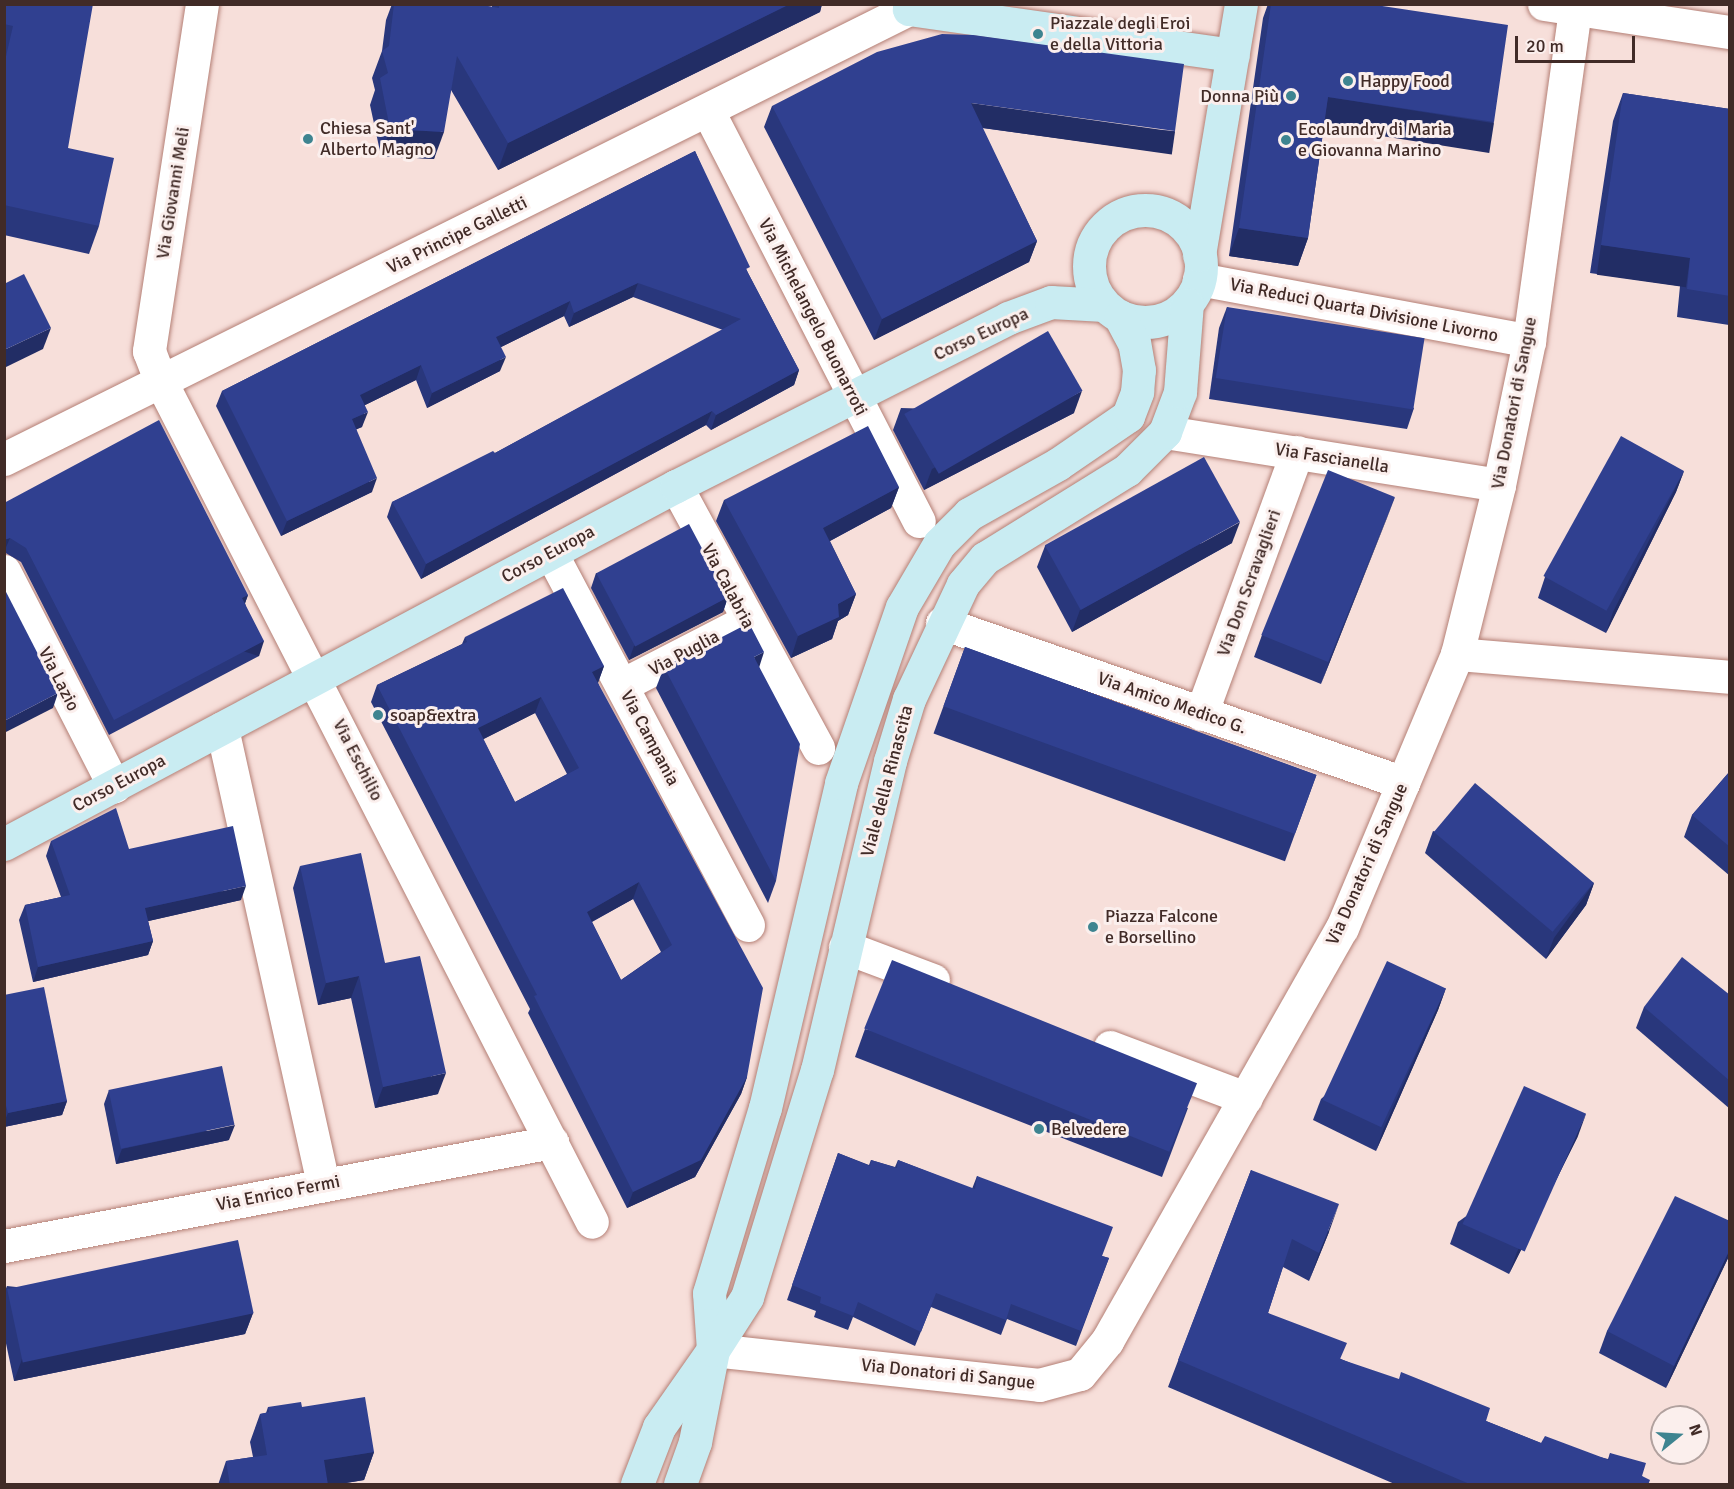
<!DOCTYPE html>
<html>
<head>
<meta charset="utf-8">
<style>
  body { margin:0 }
  #map { position:relative; width:1734px; height:1489px; overflow:hidden; background:#f7dfda; font-family:Signika,sans-serif }
  div>[style] { position:absolute }
  [style*='--x'] { left:calc(var(--x)*1px); top:calc(var(--y)*1px); width:calc(var(--w)*1px); rotate:calc(var(--a)*1deg) }
  .roads { filter:drop-shadow(0 0 2px #b47f75) drop-shadow(0 0 2px #b47f75) }
  .street>* { height:33px; margin:-16.5px; padding:0 16.5px; transform-origin:16.5px; border-radius:16.5px; background:#fff }
  .secondary>* { height:33px; margin:-16.5px; padding:0 16.5px; transform-origin:16.5px; border-radius:16.5px; background:#c9ecf2 }
  .secondary>.ring { margin:-16.5px; padding:0; box-sizing:content-box; background:none; border:33px solid #c9ecf2; border-radius:50% }
  .wall>* { inset:0; background:#29377c; transform-origin:0 0 }
  .shaded-wall>* { inset:0; background:#222d65; transform-origin:0 0 }
  .building>* { inset:0; background:#304090; transform-origin:0 0 }
  .dots>* { width:16px; height:16px; translate:-50% -50%; box-sizing:border-box; border:3px solid #fbefed; border-radius:50% }
  span { translate:-50% -50%; white-space:nowrap; text-align:center; line-height:1.15; -webkit-text-stroke:6px #fbefed; paint-order:stroke }
  .poi-label { font-size:18px; color:#412b27 }
  .left { translate:0 -50%; text-align:left }
  .right { translate:-100% -50%; text-align:right }
  .street-label { font-size:18px; color:#412b27 }
  .frame { position:absolute; inset:0; border:6px solid #412b27; pointer-events:none }
  .north { position:absolute; left:1650px; top:1405px; width:60px; height:60px; box-sizing:border-box; background:#fbefed; border:2px solid #b1a19e; border-radius:50%; rotate:72deg; font-size:16px; font-weight:700; line-height:24px; text-align:center; color:#412b27 }
  .north::after { content:''; display:block; margin:auto; width:21px; height:27px; background:#3e8490; clip-path:polygon(50% 0,100% 100%,50% 72%,0 100%) }
  .scale { position:absolute; left:1515px; top:36px; width:120px; height:27px; box-sizing:border-box; border:3px solid #412b27; border-top:0; padding-left:8px; font-size:18px; line-height:21px; white-space:nowrap; color:#412b27; -webkit-text-stroke:4px #fbefed; paint-order:stroke }
</style>
</head>
<body>
<div id="map">
  <div class="roads">
    <div class="street">
      <div style="--x:202;--y:4;--w:351;--a:98.7"></div>
      <div style="--x:149;--y:351;--w:31;--a:69"></div>
      <div style="--x:160;--y:380;--w:946;--a:62.84"></div>
      <div style="--x:1544;--y:4;--w:188;--a:8.6"></div>
      <div style="--x:708;--y:111;--w:461;--a:62.8"></div>
      <div style="--x:1199;--y:279;--w:336;--a:10.6"></div>
      <div style="--x:1165;--y:432;--w:338;--a:9"></div>
      <div style="--x:4;--y:459;--w:1011;--a:-26.44"></div>
      <div style="--x:676;--y:486;--w:298;--a:61.5"></div>
      <div style="--x:551;--y:553;--w:421;--a:62.1"></div>
      <div style="--x:4;--y:571;--w:242;--a:62.9"></div>
      <div style="--x:942;--y:623;--w:488;--a:19.1"></div>
      <div style="--x:1457;--y:654;--w:274;--a:4.8"></div>
      <div style="--x:622;--y:685;--w:140;--a:-27.3"></div>
      <div style="--x:1201;--y:714;--w:279;--a:-69.9"></div>
      <div style="--x:222;--y:728;--w:467;--a:77.5"></div>
      <div style="--x:845;--y:947;--w:94;--a:20.6"></div>
      <div style="--x:1110;--y:1047;--w:145;--a:20.6"></div>
      <div style="--x:4;--y:1246;--w:558;--a:-10.75"></div>
      <div style="--x:713;--y:1350;--w:328;--a:6.1"></div>
      <div style="--x:1039;--y:1385;--w:42;--a:-15"></div>
      <div style="--x:1080;--y:1374;--w:43;--a:-50.7"></div>
      <div style="--x:1107;--y:1341;--w:475;--a:-60.4"></div>
      <div style="--x:1342;--y:928;--w:297;--a:-67.2"></div>
      <div style="--x:1457;--y:654;--w:174;--a:-76"></div>
      <div style="--x:1499;--y:485;--w:147;--a:-78.2"></div>
      <div style="--x:1529;--y:341;--w:340;--a:-82.1"></div>
    </div>
    <div class="secondary">
      <div style="--x:909;--y:4;--w:5;--a:90"></div>
      <div style="--x:909;--y:9;--w:327;--a:8.1"></div>
      <div class="ring" style="left:1089px;top:210px;width:79px;height:79px"></div>
      <div style="--x:1199;--y:255;--w:254;--a:-80.5"></div>
      <div style="--x:4;--y:844;--w:761;--a:-28.05"></div>
      <div style="--x:676;--y:486;--w:372;--a:-26.8"></div>
      <div style="--x:1008;--y:318;--w:46;--a:-20.4"></div>
      <div style="--x:1051;--y:302;--w:53;--a:3.2"></div>
      <div style="--x:637;--y:1484;--w:61;--a:-68.9"></div>
      <div style="--x:659;--y:1427;--w:94;--a:-55"></div>
      <div style="--x:713;--y:1350;--w:57;--a:-94"></div>
      <div style="--x:709;--y:1293;--w:193;--a:-73.2"></div>
      <div style="--x:765;--y:1108;--w:334;--a:-76.8"></div>
      <div style="--x:841;--y:783;--w:186;--a:-70.9"></div>
      <div style="--x:902;--y:607;--w:73;--a:-59.6"></div>
      <div style="--x:939;--y:544;--w:42;--a:-45"></div>
      <div style="--x:969;--y:514;--w:102;--a:-29.3"></div>
      <div style="--x:1058;--y:464;--w:85;--a:-34.4"></div>
      <div style="--x:1128;--y:416;--w:26;--a:-69"></div>
      <div style="--x:1137;--y:392;--w:22;--a:-85"></div>
      <div style="--x:1139;--y:370;--w:27;--a:-100"></div>
      <div style="--x:1134;--y:343;--w:30;--a:-118"></div>
      <div style="--x:680;--y:1484;--w:45;--a:-70.3"></div>
      <div style="--x:695;--y:1442;--w:94;--a:-78.9"></div>
      <div style="--x:713;--y:1350;--w:63;--a:-57.3"></div>
      <div style="--x:747;--y:1297;--w:238;--a:-72.9"></div>
      <div style="--x:817;--y:1070;--w:318;--a:-76.7"></div>
      <div style="--x:890;--y:761;--w:65;--a:-73"></div>
      <div style="--x:909;--y:699;--w:127;--a:-64.8"></div>
      <div style="--x:963;--y:584;--w:34;--a:-50"></div>
      <div style="--x:985;--y:558;--w:167;--a:-31.8"></div>
      <div style="--x:1127;--y:470;--w:54;--a:-45"></div>
      <div style="--x:1165;--y:432;--w:43;--a:-69.4"></div>
      <div style="--x:1180;--y:392;--w:88;--a:-85.5"></div>
    </div>
  </div>
  <div class="wall">
    <div style="clip-path:polygon(4px 4px,68px 148px,99px 226px,89px 254px,4px 235px)"></div>
    <div style="clip-path:polygon(392px 4px,476px 4px,492px 7px,492px 4px,822px 4px,820px 12px,498px 170px,451px 90px,434px 159px,381px 156px,370px 105px,375px 90px,372px 78px,382px 51px,386px 20px)"></div>
    <div style="clip-path:polygon(1268px 4px,1369px 4px,1494px 122px,1484px 149px,1324px 126px,1308px 238px,1298px 266px,1229px 256px,1263px 18px)"></div>
    <div style="clip-path:polygon(1623px 93px,1730px 109px,1729px 325px,1677px 317px,1680px 286px,1590px 273px,1613px 121px)"></div>
    <div style="clip-path:polygon(772px 106px,1175px 131px,1167px 153px,982px 128px,1037px 241px,1029px 262px,874px 340px,764px 127px)"></div>
    <div style="clip-path:polygon(695px 151px,748px 273px,799px 370px,794px 385px,711px 430px,706px 425px,421px 579px,387px 517px,392px 502px,495px 453px,723px 330px,633px 297px,569px 327px,564px 316px,501px 347px,500px 371px,427px 408px,416px 380px,365px 405px,362px 427px,356px 429px,372px 492px,281px 536px,216px 406px,222px 391px)"></div>
    <div style="clip-path:polygon(1227px 307px,1414px 408px,1407px 429px,1209px 399px,1219px 328px)"></div>
    <div style="clip-path:polygon(901px 408px,1074px 413px,924px 490px,893px 430px)"></div>
    <div style="clip-path:polygon(1684px 471px,1676px 492px,1606px 633px,1538px 598px,1545px 577px)"></div>
    <div style="clip-path:polygon(899px 487px,891px 508px,830px 541px,856px 594px,848px 615px,838px 621px,832px 639px,791px 658px,716px 521px,724px 500px)"></div>
    <div style="clip-path:polygon(1395px 497px,1321px 684px,1254px 657px,1262px 635px)"></div>
    <div style="clip-path:polygon(4px 503px,248px 595px,245px 603px,259px 656px,109px 735px,21px 562px,4px 552px)"></div>
    <div style="clip-path:polygon(1232px 543px,1072px 632px,1037px 567px,1045px 546px)"></div>
    <div style="clip-path:polygon(596px 573px,728px 597px,723px 612px,629px 660px,591px 588px)"></div>
    <div style="clip-path:polygon(evenodd,465px 637px,604px 666px,598px 683px,747px 1077px,741px 1094px,695px 1177px,627px 1208px,528px 1013px,530px 1009px,371px 702px,377px 685px,462px 644px,465px 637px,535px 713px,567px 774px,515px 802px,483px 739px,535px 713px,465px 637px,633px 899px,661px 952px,621px 980px,592px 922px,633px 899px)"></div>
    <div style="left:965px;top:647px;width:374px;height:92px;rotate:20deg"></div>
    <div style="clip-path:polygon(664px 667px,759px 667px,776px 881px,768px 903px,656px 688px)"></div>
    <div style="clip-path:polygon(1730px 771px,1730px 876px,1684px 837px,1692px 815px)"></div>
    <div style="clip-path:polygon(1433px 831px,1594px 883px,1586px 905px,1546px 959px,1425px 853px)"></div>
    <div style="clip-path:polygon(51px 841px,129px 849px,241px 900px,148px 921px,153px 941px,148px 955px,33px 982px,19px 920px,25px 905px,61px 897px,46px 856px)"></div>
    <div style="clip-path:polygon(300px 866px,385px 963px,438px 1094px,375px 1108px,351px 998px,318px 1005px,293px 888px)"></div>
    <div style="clip-path:polygon(1446px 988px,1438px 1010px,1376px 1151px,1313px 1120px,1321px 1099px)"></div>
    <div style="clip-path:polygon(4px 995px,67px 1101px,62px 1115px,4px 1127px)"></div>
    <div style="clip-path:polygon(1730px 995px,1730px 1109px,1636px 1028px,1644px 1007px)"></div>
    <div style="clip-path:polygon(865px 1029px,1188px 1108px,1162px 1177px,855px 1057px)"></div>
    <div style="clip-path:polygon(109px 1090px,229px 1140px,116px 1164px,104px 1104px)"></div>
    <div style="clip-path:polygon(1578px 1136px,1509px 1274px,1450px 1244px,1458px 1222px)"></div>
    <div style="clip-path:polygon(838px 1153px,869px 1165px,871px 1160px,895px 1167px,898px 1160px,972px 1189px,977px 1176px,1102px 1256px,1109px 1258px,1076px 1346px,1007px 1319px,1001px 1335px,931px 1307px,915px 1346px,853px 1317px,848px 1330px,814px 1317px,816px 1311px,787px 1300px)"></div>
    <div style="clip-path:polygon(1251px 1170px,1329px 1232px,1309px 1281px,1283px 1267px,1268px 1313px,1341px 1359px,1486px 1421px,1541px 1443px,1608px 1459px,1610px 1453px,1642px 1476px,1648px 1485px,1397px 1485px,1168px 1387px)"></div>
    <div style="clip-path:polygon(1730px 1221px,1730px 1254px,1666px 1388px,1599px 1353px,1607px 1331px)"></div>
    <div style="clip-path:polygon(7px 1286px,253px 1313px,245px 1334px,14px 1381px,4px 1334px,4px 1293px)"></div>
    <div style="clip-path:polygon(268px 1407px,302px 1407px,374px 1452px,364px 1480px,334px 1485px,218px 1485px,226px 1461px,253px 1457px,250px 1442px,260px 1414px,266px 1413px)"></div>
  </div>
  <div class="shaded-wall">
    <div style="clip-path:polygon(790px 4px,822px 4px,820px 12px,498px 170px,508px 143px)"></div>
    <div style="left:1328px;top:97px;width:168px;height:30px;rotate:9deg"></div>
    <div style="left:971px;top:103px;width:206px;height:23px;rotate:8deg"></div>
    <div style="clip-path:polygon(390px 129px,444px 132px,434px 159px,381px 156px)"></div>
    <div style="clip-path:polygon(1239px 228px,1308px 238px,1298px 266px,1229px 256px)"></div>
    <div style="clip-path:polygon(1037px 241px,1029px 262px,874px 340px,882px 319px)"></div>
    <div style="left:1601px;top:245px;width:90px;height:30px;rotate:8deg"></div>
    <div style="clip-path:polygon(638px 283px,633px 297px,569px 327px,574px 313px)"></div>
    <div style="clip-path:polygon(570px 301px,564px 316px,491px 352px,496px 337px)"></div>
    <div style="clip-path:polygon(51px 328px,43px 349px,4px 368px,4px 350px)"></div>
    <div style="clip-path:polygon(506px 357px,500px 371px,427px 408px,432px 393px)"></div>
    <div style="clip-path:polygon(421px 365px,416px 380px,355px 410px,360px 395px)"></div>
    <div style="clip-path:polygon(799px 370px,794px 385px,711px 430px,716px 415px)"></div>
    <div style="clip-path:polygon(1082px 391px,1074px 413px,924px 490px,932px 469px)"></div>
    <div style="clip-path:polygon(712px 411px,706px 425px,421px 579px,426px 564px)"></div>
    <div style="clip-path:polygon(368px 412px,362px 427px,346px 434px,352px 419px)"></div>
    <div style="clip-path:polygon(1684px 471px,1676px 492px,1606px 633px,1613px 612px)"></div>
    <div style="clip-path:polygon(377px 478px,372px 492px,281px 536px,287px 521px)"></div>
    <div style="clip-path:polygon(899px 487px,891px 508px,815px 549px,823px 528px)"></div>
    <div style="clip-path:polygon(1395px 497px,1387px 518px,1321px 684px,1329px 662px)"></div>
    <div style="clip-path:polygon(1240px 522px,1232px 543px,1072px 632px,1080px 610px)"></div>
    <div style="clip-path:polygon(10px 538px,4px 552px,4px 540px)"></div>
    <div style="clip-path:polygon(856px 594px,848px 615px,838px 621px,832px 639px,791px 658px,798px 636px,838px 604px)"></div>
    <div style="clip-path:polygon(248px 595px,243px 609px,242px 598px)"></div>
    <div style="clip-path:polygon(728px 597px,723px 612px,629px 660px,634px 646px)"></div>
    <div style="left:264px;top:641px;width:16px;height:170px;rotate:108deg"></div>
    <div style="clip-path:polygon(764px 652px,757px 674px,754px 657px)"></div>
    <div style="clip-path:polygon(604px 666px,598px 682px,586px 689px,592px 672px)"></div>
    <div style="clip-path:polygon(58px 693px,53px 708px,4px 733px,4px 721px)"></div>
    <div style="clip-path:polygon(541px 697px,535px 713px,472px 745px,478px 728px)"></div>
    <div style="clip-path:polygon(639px 882px,633px 899px,580px 928px,587px 912px)"></div>
    <div style="clip-path:polygon(1594px 883px,1586px 905px,1546px 959px,1554px 938px)"></div>
    <div style="clip-path:polygon(246px 886px,241px 900px,140px 923px,145px 908px)"></div>
    <div style="clip-path:polygon(153px 941px,148px 955px,33px 982px,38px 967px)"></div>
    <div style="clip-path:polygon(359px 976px,351px 998px,318px 1005px,326px 983px)"></div>
    <div style="clip-path:polygon(1446px 988px,1438px 1010px,1376px 1151px,1383px 1130px)"></div>
    <div style="clip-path:polygon(446px 1073px,438px 1094px,375px 1108px,383px 1087px)"></div>
    <div style="clip-path:polygon(747px 1077px,741px 1094px,695px 1177px,627px 1208px,633px 1192px)"></div>
    <div style="clip-path:polygon(67px 1101px,62px 1115px,4px 1127px,4px 1122px,8px 1113px)"></div>
    <div style="clip-path:polygon(1586px 1114px,1578px 1136px,1509px 1274px,1517px 1252px)"></div>
    <div style="clip-path:polygon(235px 1125px,229px 1140px,116px 1164px,122px 1149px)"></div>
    <div style="clip-path:polygon(1339px 1204px,1329px 1232px,1309px 1281px,1319px 1253px)"></div>
    <div style="clip-path:polygon(1730px 1249px,1730px 1254px,1666px 1388px,1674px 1366px)"></div>
    <div style="clip-path:polygon(253px 1313px,245px 1334px,14px 1381px,22px 1359px)"></div>
    <div style="clip-path:polygon(374px 1452px,364px 1480px,334px 1485px,315px 1485px,324px 1460px)"></div>
  </div>
  <div class="building">
    <div style="clip-path:polygon(4px 4px,93px 4px,68px 148px,114px 158px,99px 226px,4px 205px,4px 65px,13px 26px,4px 24px)"></div>
    <div style="clip-path:polygon(394px 4px,476px 4px,499px 8px,499px 4px,790px 4px,508px 143px,457px 56px,444px 132px,390px 129px,380px 78px,388px 73px,382px 51px,389px 46px)"></div>
    <div style="clip-path:polygon(1271px 4px,1369px 4px,1508px 25px,1494px 122px,1328px 97px,1308px 238px,1239px 228px)"></div>
    <div style="clip-path:polygon(942px 34px,973px 35px,1184px 64px,1175px 131px,971px 103px,1037px 241px,882px 319px,772px 106px,877px 52px)"></div>
    <div style="clip-path:polygon(1623px 93px,1730px 109px,1730px 296px,1687px 289px,1690px 258px,1601px 245px)"></div>
    <div style="clip-path:polygon(695px 151px,750px 267px,746px 269px,799px 370px,716px 415px,712px 411px,426px 564px,392px 502px,493px 451px,495px 453px,741px 319px,638px 283px,574px 313px,570px 301px,496px 337px,506px 357px,432px 393px,421px 365px,360px 395px,368px 412px,352px 419px,377px 478px,287px 521px,222px 391px)"></div>
    <div style="clip-path:polygon(24px 274px,51px 328px,4px 350px,4px 284px)"></div>
    <div style="left:1227px;top:307px;width:200px;height:72px;rotate:9deg"></div>
    <div style="left:1048px;top:331px;width:69px;height:166px;rotate:60deg"></div>
    <div style="clip-path:polygon(159px 420px,248px 595px,242px 598px,264px 641px,114px 720px,26px 548px,10px 538px,4px 540px,4px 503px)"></div>
    <div style="clip-path:polygon(868px 426px,899px 487px,823px 528px,856px 594px,838px 604px,839px 617px,798px 636px,724px 500px)"></div>
    <div style="left:1621px;top:436px;width:72px;height:160px;rotate:29deg"></div>
    <div style="left:1204px;top:457px;width:74px;height:182px;rotate:61deg"></div>
    <div style="left:1328px;top:470px;width:72px;height:178px;rotate:22deg"></div>
    <div style="left:689px;top:524px;width:83px;height:105px;rotate:62deg"></div>
    <div style="clip-path:polygon(4px 588px,58px 693px,4px 721px)"></div>
    <div style="clip-path:polygon(evenodd,563px 588px,604px 666px,592px 672px,763px 988px,747px 1077px,701px 1160px,633px 1192px,534px 996px,537px 995px,377px 685px,467px 642px,465px 637px,563px 588px,541px 697px,579px 768px,515px 802px,478px 728px,541px 697px,563px 588px,639px 882px,672px 945px,621px 980px,587px 912px,639px 882px)"></div>
    <div style="clip-path:polygon(749px 623px,764px 652px,754px 657px,800px 744px,776px 881px,664px 667px)"></div>
    <div style="left:965px;top:647px;width:374px;height:63px;rotate:20deg"></div>
    <div style="clip-path:polygon(1730px 771px,1730px 847px,1692px 815px)"></div>
    <div style="left:1475px;top:783px;width:155px;height:64px;rotate:40deg"></div>
    <div style="clip-path:polygon(116px 808px,129px 849px,233px 826px,246px 886px,145px 908px,153px 941px,38px 967px,25px 905px,70px 895px,51px 841px)"></div>
    <div style="clip-path:polygon(361px 853px,385px 963px,420px 956px,446px 1073px,383px 1087px,359px 976px,326px 983px,300px 866px)"></div>
    <div style="clip-path:polygon(1682px 957px,1730px 995px,1730px 1081px,1644px 1007px)"></div>
    <div style="left:892px;top:960px;width:329px;height:74px;rotate:22deg"></div>
    <div style="left:1387px;top:961px;width:65px;height:153px;rotate:25deg"></div>
    <div style="clip-path:polygon(44px 987px,67px 1101px,8px 1113px,4px 1098px,4px 995px)"></div>
    <div style="left:222px;top:1066px;width:60px;height:116px;rotate:78deg"></div>
    <div style="left:1524px;top:1086px;width:68px;height:151px;rotate:24deg"></div>
    <div style="clip-path:polygon(838px 1153px,870px 1166px,871px 1160px,897px 1168px,898px 1160px,975px 1189px,977px 1176px,1113px 1227px,1102px 1256px,1109px 1258px,1081px 1331px,1011px 1304px,1006px 1320px,936px 1293px,921px 1332px,858px 1302px,853px 1316px,820px 1303px,821px 1297px,792px 1285px)"></div>
    <div style="clip-path:polygon(1251px 1170px,1339px 1204px,1319px 1253px,1292px 1239px,1268px 1313px,1347px 1343px,1340px 1359px,1399px 1379px,1401px 1372px,1490px 1408px,1486px 1421px,1541px 1443px,1545px 1436px,1609px 1460px,1610px 1453px,1646px 1463px,1642px 1476px,1650px 1480px,1648px 1485px,1472px 1485px,1178px 1360px)"></div>
    <div style="clip-path:polygon(1675px 1196px,1730px 1221px,1730px 1249px,1674px 1366px,1607px 1331px)"></div>
    <div style="left:238px;top:1240px;width:75px;height:236px;rotate:78deg"></div>
    <div style="clip-path:polygon(365px 1397px,374px 1452px,324px 1460px,328px 1485px,230px 1485px,226px 1461px,267px 1455px,260px 1414px,269px 1412px,268px 1407px,301px 1402px,302px 1407px)"></div>
  </div>
  <div class="dots">
    <div style="left:1038px;top:34px;background:#3e8490"></div>
    <div style="left:1348px;top:81px;background:#3e8490"></div>
    <div style="left:1291px;top:96px;background:#3e8490"></div>
    <div style="left:308px;top:139px;background:#3e8490"></div>
    <div style="left:1286px;top:140px;background:#3e8490"></div>
    <div style="left:378px;top:715px;background:#3e8490"></div>
    <div style="left:1093px;top:927px;background:#3e8490"></div>
    <div style="left:1039px;top:1129px;background:#3e8490"></div>
  </div>
  <div class="poi-label">
    <span class="left" style="left:1050px;top:34px">Piazzale degli Eroi<br>e della Vittoria</span>
    <span class="left" style="left:1360px;top:81px">Happy Food</span>
    <span class="right" style="left:1279px;top:96px">Donna Più</span>
    <span class="left" style="left:320px;top:139px">Chiesa Sant'<br>Alberto Magno</span>
    <span class="left" style="left:1298px;top:140px">Ecolaundry di Maria<br>e Giovanna Marino</span>
    <span class="left" style="left:390px;top:715px">soap&amp;extra</span>
    <span class="left" style="left:1105px;top:927px">Piazza Falcone<br>e Borsellino</span>
    <span class="left" style="left:1051px;top:1129px">Belvedere</span>
  </div>
  <div class="street-label">
    <span style="left:173px;top:193px;rotate:-81deg">Via Giovanni Meli</span>
    <span style="left:457px;top:235px;rotate:-26deg">Via Principe Galletti</span>
    <span style="left:1364px;top:310px;rotate:11deg">Via Reduci Quarta Divisione Livorno</span>
    <span style="left:813px;top:317px;rotate:63deg">Via Michelangelo Buonarroti</span>
    <span style="left:981px;top:334px;rotate:-25deg">Corso Europa</span>
    <span style="left:1514px;top:403px;rotate:-79deg">Via Donatori di Sangue</span>
    <span style="left:1332px;top:458px;rotate:9deg">Via Fascianella</span>
    <span style="left:548px;top:554px;rotate:-28deg">Corso Europa</span>
    <span style="left:1249px;top:583px;rotate:-70deg">Via Don Scravaglieri</span>
    <span style="left:728px;top:586px;rotate:62deg">Via Calabria</span>
    <span style="left:684px;top:653px;rotate:-28deg">Via Puglia</span>
    <span style="left:59px;top:679px;rotate:63deg">Via Lazio</span>
    <span style="left:1172px;top:703px;rotate:19deg">Via Amico Medico G.</span>
    <span style="left:650px;top:738px;rotate:62deg">Via Campania</span>
    <span style="left:358px;top:760px;rotate:63deg">Via Eschilio</span>
    <span style="left:887px;top:781px;rotate:-75deg">Viale della Rinascita</span>
    <span style="left:119px;top:783px;rotate:-28deg">Corso Europa</span>
    <span style="left:1367px;top:864px;rotate:-66deg">Via Donatori di Sangue</span>
    <span style="left:278px;top:1193px;rotate:-11deg">Via Enrico Fermi</span>
    <span style="left:948px;top:1374px;rotate:6deg">Via Donatori di Sangue</span>
  </div>
  <div class="frame"></div>
  <div class="north">N</div>
  <div class="scale">20 m</div>
</div>
</body>
</html>
